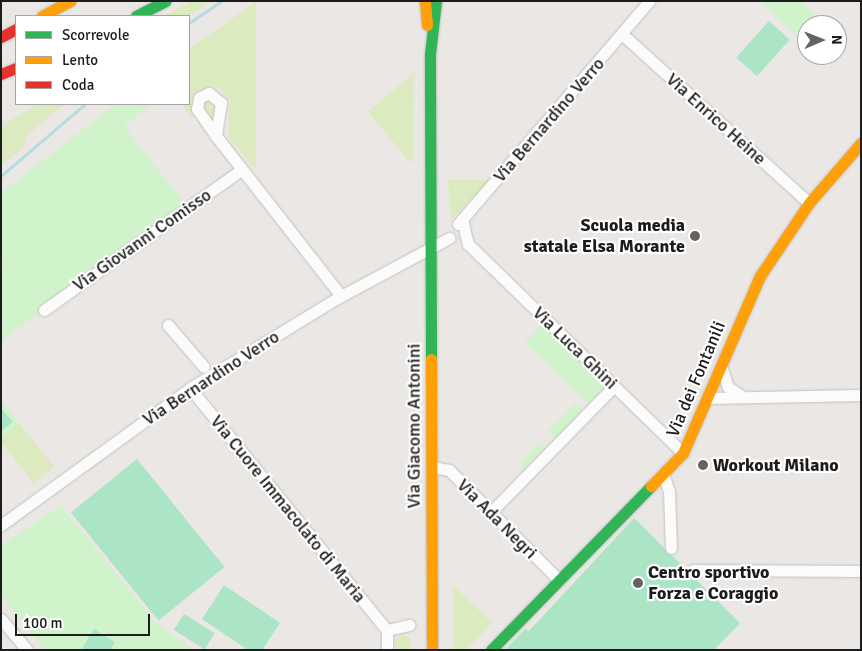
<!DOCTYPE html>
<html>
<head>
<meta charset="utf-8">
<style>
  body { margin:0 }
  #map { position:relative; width:862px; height:651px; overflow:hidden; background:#eae7e4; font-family:Signika,sans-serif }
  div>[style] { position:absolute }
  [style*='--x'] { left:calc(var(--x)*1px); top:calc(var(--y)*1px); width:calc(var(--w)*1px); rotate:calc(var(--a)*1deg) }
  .grass>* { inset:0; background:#dceabf; transform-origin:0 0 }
  .round { border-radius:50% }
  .park>* { inset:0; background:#d1f3cc; transform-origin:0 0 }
  .pitch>* { inset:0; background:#abe5c5; transform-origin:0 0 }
  .stream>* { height:2.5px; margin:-1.25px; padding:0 1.25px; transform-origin:1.25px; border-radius:1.25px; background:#b4dde1 }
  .roads { filter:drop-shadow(0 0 1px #c3c2c0) drop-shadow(0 0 1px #c3c2c0) }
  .street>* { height:11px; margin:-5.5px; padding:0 5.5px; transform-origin:5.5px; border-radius:5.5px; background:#fcfbfb }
  .fast>* { height:11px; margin:-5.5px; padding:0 5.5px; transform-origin:5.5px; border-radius:5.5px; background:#30b455 }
  .slow>* { height:11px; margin:-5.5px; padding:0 5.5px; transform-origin:5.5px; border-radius:5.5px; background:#ff9f0a }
  .jam>* { height:11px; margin:-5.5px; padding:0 5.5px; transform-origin:5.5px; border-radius:5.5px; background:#e5322d }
  .dots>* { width:14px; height:14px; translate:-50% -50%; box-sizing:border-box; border:2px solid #fff; border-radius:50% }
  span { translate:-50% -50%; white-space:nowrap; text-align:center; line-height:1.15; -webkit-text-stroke:4.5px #fff; paint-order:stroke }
  .street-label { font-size:18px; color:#1c1c1c }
  .poi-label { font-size:18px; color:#1c1c1c; font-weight:700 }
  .right { translate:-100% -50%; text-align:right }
  .left { translate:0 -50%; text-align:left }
  .frame { position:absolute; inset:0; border:2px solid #1c1c1c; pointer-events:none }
  .legend { position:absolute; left:15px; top:15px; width:175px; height:90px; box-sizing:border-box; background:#fff; border:1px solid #a4a4a4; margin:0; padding:6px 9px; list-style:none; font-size:15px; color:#1c1c1c }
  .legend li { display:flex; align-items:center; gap:10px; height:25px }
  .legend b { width:25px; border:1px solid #a4a4a4 }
  .north { position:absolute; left:797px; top:15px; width:50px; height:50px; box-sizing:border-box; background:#fff; border:1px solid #a4a4a4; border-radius:50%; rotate:89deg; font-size:14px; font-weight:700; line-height:20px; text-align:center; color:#1c1c1c }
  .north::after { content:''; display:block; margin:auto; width:18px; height:22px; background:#646362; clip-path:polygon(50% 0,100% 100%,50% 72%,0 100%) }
  .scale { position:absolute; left:15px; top:614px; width:135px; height:22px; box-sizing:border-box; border:2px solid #1c1c1c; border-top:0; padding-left:6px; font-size:15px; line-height:18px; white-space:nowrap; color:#1c1c1c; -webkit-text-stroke:4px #fff; paint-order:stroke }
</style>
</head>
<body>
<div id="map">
  <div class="grass">
    <div style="clip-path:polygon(192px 1px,212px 1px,189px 16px,163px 16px)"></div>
    <div style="clip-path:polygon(256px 2px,256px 170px,228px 136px,230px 103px,223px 90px,212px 86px,198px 91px,192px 118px,181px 104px,189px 104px,189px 49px)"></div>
    <div style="clip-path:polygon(414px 73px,413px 161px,410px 162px,368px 112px)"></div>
    <div style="clip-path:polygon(207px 99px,216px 102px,214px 124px,203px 108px)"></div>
    <div style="clip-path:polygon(38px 104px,65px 104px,27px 135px,24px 147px,1px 166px,1px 126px)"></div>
    <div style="clip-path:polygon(448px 180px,490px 180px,451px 219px)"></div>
    <div style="left:19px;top:423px;width:56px;height:26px;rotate:51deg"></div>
    <div style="clip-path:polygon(453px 585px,492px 623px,466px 650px,453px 650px)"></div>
    <div class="round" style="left:395px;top:635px;width:16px;height:16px"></div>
  </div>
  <div class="park">
    <div style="clip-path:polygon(759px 1px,801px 1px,814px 14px,794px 35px)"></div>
    <div style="clip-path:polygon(116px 104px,151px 104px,124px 126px,186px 205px,1px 341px,1px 267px,5px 265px,1px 260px,1px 193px)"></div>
    <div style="left:541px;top:326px;width:90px;height:23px;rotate:44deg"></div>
    <div style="clip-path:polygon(1px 401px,19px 423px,1px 438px)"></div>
    <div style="left:576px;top:403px;width:11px;height:40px;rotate:45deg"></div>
    <div style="clip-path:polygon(539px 443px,546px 450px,521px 473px,521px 462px)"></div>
    <div style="clip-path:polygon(61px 506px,159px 626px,193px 650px,45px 650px,1px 595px,1px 545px)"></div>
  </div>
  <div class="pitch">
    <div style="left:769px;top:21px;width:28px;height:49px;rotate:42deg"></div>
    <div style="clip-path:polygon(1px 408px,13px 422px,1px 431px)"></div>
    <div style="left:137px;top:459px;width:139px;height:85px;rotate:51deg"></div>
    <div style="clip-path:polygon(634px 518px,740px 623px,714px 650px,505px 650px,525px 629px,529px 631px)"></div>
    <div style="clip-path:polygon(224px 585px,280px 623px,262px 650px,248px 650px,202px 619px)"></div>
    <div style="left:184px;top:614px;width:36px;height:19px;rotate:32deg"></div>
    <div style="clip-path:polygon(94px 629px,115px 642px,110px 650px,81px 650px)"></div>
  </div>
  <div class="stream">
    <div style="--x:189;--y:23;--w:40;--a:-34"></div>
    <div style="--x:1;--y:176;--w:111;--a:-40.6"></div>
  </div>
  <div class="roads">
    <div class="street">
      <div style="--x:622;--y:34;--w:252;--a:42.1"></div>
      <div style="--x:209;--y:93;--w:16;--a:40"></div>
      <div style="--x:221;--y:103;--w:33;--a:99"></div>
      <div style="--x:216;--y:136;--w:33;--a:-125"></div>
      <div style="--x:197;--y:109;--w:11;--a:-80"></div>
      <div style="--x:199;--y:98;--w:11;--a:-27"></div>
      <div style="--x:216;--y:136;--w:203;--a:52"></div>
      <div style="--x:462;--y:219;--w:26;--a:77"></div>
      <div style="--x:468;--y:244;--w:300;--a:44.2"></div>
      <div style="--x:458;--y:224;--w:294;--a:-49.4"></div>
      <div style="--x:44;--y:310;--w:242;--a:-35.4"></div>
      <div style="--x:168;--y:325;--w:55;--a:49.4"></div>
      <div style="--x:721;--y:366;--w:22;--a:72"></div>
      <div style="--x:728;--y:387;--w:17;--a:33"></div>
      <div style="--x:190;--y:388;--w:312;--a:50.9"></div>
      <div style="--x:708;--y:398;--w:153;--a:-1.1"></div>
      <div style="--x:432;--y:467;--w:17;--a:10"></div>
      <div style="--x:449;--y:470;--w:156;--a:45"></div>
      <div style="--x:663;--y:474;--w:18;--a:71"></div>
      <div style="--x:669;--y:491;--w:57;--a:88"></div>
      <div style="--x:491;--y:512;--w:176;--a:-45.7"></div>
      <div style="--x:1;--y:525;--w:233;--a:-35.9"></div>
      <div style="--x:190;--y:388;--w:177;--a:-31.4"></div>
      <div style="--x:341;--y:296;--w:123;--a:-28.2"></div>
      <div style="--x:693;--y:570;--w:168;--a:0.3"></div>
      <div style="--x:1;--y:619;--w:40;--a:50"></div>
      <div style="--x:387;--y:630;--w:23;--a:-13"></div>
      <div style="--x:387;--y:630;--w:20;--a:90"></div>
    </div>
    <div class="fast">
      <div style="--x:136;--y:16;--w:33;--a:-27"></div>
      <div style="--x:431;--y:359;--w:305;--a:-90.2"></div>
      <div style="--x:430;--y:54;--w:53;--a:-83.5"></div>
      <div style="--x:491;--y:650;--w:229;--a:-45.7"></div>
    </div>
    <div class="slow">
      <div style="--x:425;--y:1;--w:24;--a:85"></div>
      <div style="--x:42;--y:16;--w:32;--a:-28"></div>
      <div style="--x:431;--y:359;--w:291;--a:89.8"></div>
      <div style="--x:651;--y:486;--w:46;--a:-45.9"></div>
      <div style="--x:683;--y:453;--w:193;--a:-66.5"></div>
      <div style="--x:760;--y:276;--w:88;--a:-56.1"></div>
      <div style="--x:809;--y:203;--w:79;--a:-49.1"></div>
    </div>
    <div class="jam">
      <div style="--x:1;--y:37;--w:17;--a:-28"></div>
      <div style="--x:1;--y:74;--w:16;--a:-22"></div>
    </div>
  </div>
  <div class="dots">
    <div style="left:695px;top:236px;background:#646362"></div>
    <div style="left:703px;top:465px;background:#646362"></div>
    <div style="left:638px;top:583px;background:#646362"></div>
  </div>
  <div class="street-label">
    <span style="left:716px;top:119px;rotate:42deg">Via Enrico Heine</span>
    <span style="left:549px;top:120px;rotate:-49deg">Via Bernardino Verro</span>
    <span style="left:142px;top:240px;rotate:-35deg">Via Giovanni Comisso</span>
    <span style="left:575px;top:348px;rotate:44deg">Via Luca Ghini</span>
    <span style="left:211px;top:378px;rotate:-33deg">Via Bernardino Verro</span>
    <span style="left:696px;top:379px;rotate:-67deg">Via dei Fontanili</span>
    <span style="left:414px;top:426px;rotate:-90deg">Via Giacomo Antonini</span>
    <span style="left:288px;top:509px;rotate:51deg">Via Cuore Immacolato di Maria</span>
    <span style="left:497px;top:519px;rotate:45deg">Via Ada Negri</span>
  </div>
  <div class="poi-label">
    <span class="right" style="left:685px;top:236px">Scuola media<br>statale Elsa Morante</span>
    <span class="left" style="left:713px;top:465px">Workout Milano</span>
    <span class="left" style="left:648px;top:583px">Centro sportivo<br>Forza e Coraggio</span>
  </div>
  <div class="frame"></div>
  <ul class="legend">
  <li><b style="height:6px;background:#30b455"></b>Scorrevole</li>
  <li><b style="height:6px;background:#ff9f0a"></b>Lento</li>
  <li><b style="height:6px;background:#e5322d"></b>Coda</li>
  </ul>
  <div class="north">N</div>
  <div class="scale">100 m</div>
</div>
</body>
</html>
